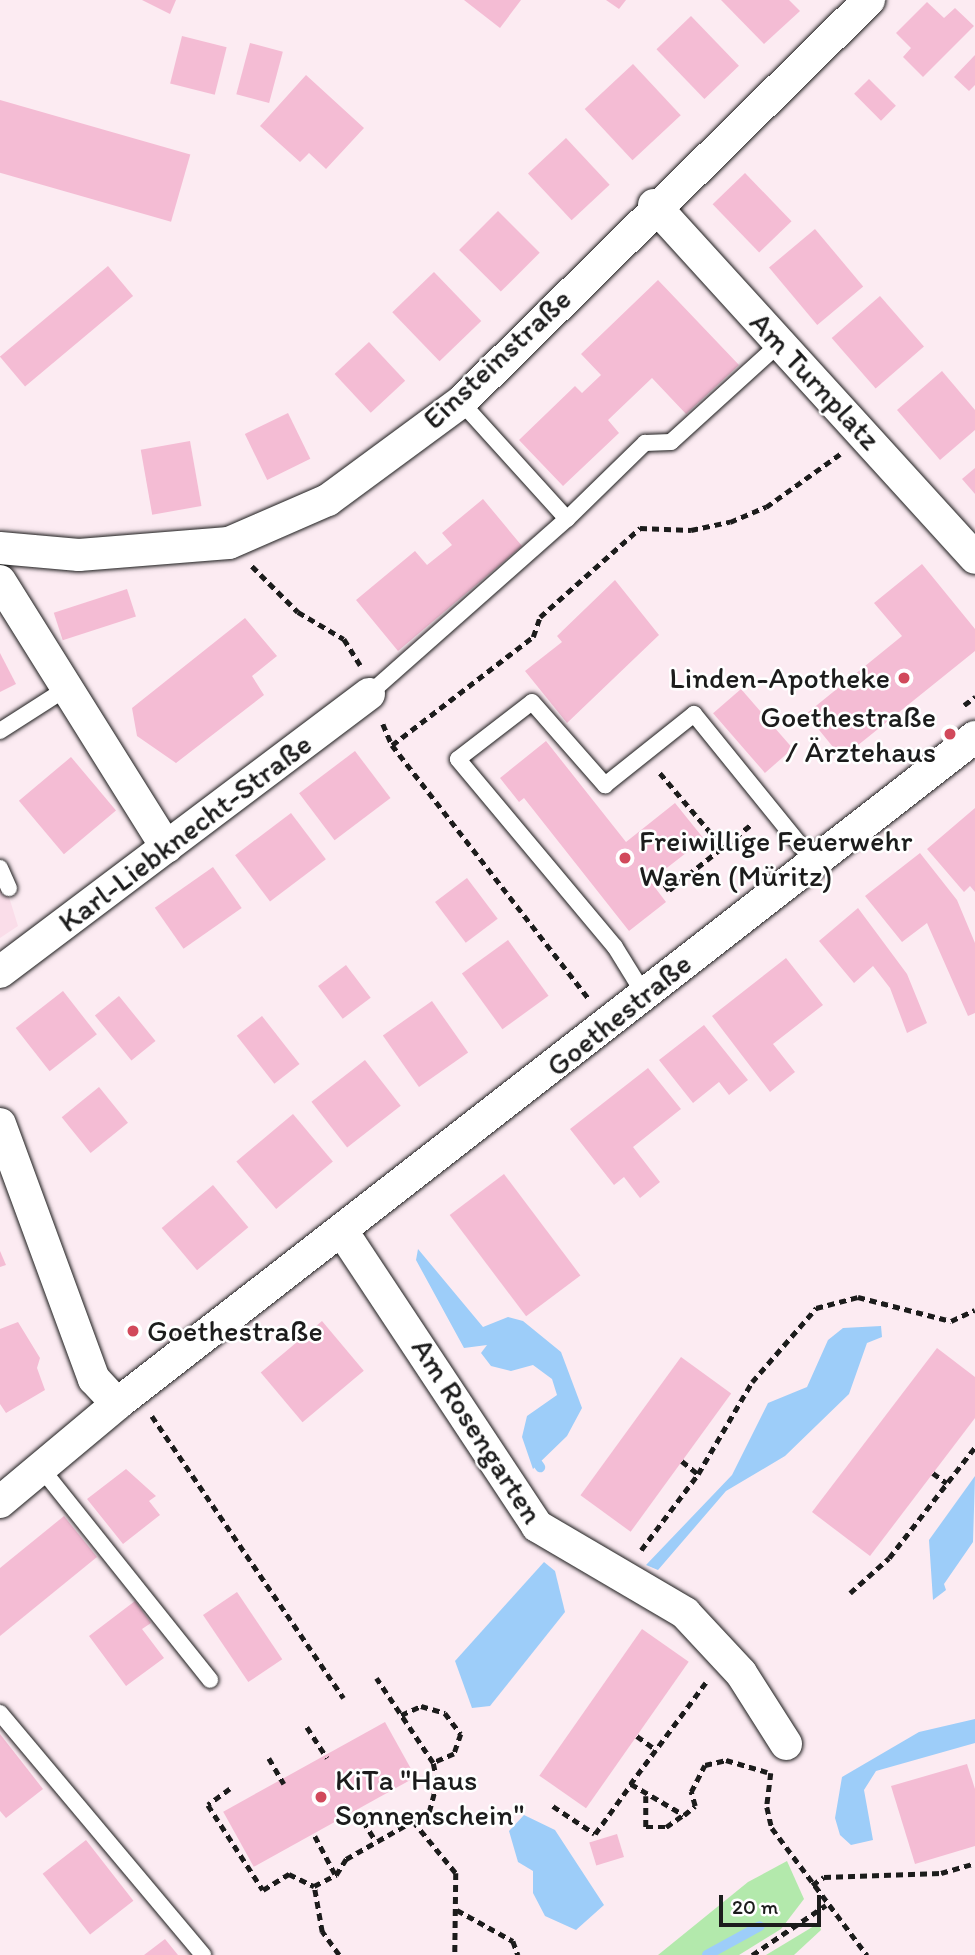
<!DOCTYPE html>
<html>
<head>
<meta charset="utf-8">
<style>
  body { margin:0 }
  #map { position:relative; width:975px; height:1955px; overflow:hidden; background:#fcebf2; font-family:Itim,sans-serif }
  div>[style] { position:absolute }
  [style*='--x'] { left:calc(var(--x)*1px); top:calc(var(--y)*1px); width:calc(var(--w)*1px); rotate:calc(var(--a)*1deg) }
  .built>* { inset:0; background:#fadde9 }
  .green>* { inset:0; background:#b3e9ac }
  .water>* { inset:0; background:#9dcdf9 }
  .stream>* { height:10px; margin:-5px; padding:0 5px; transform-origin:5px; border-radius:5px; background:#9dcdf9 }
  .building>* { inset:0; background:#f4bcd4; transform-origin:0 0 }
  .path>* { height:4.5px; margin-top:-2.25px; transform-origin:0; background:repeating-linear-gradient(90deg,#1c1c1c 0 7px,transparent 0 12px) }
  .roads { filter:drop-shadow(0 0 2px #1c1c1c) drop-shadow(0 0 2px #1c1c1c) }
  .service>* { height:16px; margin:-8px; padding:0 8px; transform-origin:8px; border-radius:8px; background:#fff }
  .minor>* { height:32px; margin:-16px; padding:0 16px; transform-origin:16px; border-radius:16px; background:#fff }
  .dots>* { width:19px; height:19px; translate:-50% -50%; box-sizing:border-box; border:4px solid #fff; border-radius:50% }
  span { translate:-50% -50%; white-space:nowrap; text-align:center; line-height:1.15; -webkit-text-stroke:5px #fff; paint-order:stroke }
  .street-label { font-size:30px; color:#1c1c1c }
  .poi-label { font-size:30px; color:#1c1c1c }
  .right { translate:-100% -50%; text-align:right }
  .left { translate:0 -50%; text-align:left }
  .scale { position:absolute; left:719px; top:1895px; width:102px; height:32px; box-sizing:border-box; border:4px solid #1c1c1c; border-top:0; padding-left:9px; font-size:21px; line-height:24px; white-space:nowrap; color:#1c1c1c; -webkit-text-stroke:5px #fff; paint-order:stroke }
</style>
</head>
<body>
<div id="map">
  <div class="built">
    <div style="clip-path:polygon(0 868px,18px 926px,0 938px)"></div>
  </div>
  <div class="green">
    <div style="clip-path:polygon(787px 1861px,804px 1899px,781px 1929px,739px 1955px,658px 1955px,748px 1882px)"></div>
    <div style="clip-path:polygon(819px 1923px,821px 1930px,794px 1955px,766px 1955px)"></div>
  </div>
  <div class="water">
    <div style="clip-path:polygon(418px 1249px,483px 1327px,508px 1317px,523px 1321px,561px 1352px,582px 1408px,567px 1436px,533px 1469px,522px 1437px,527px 1416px,557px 1395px,552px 1379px,533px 1365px,511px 1371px,491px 1366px,481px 1353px,487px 1345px,464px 1348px,416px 1260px)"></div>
    <div style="clip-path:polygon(881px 1326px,882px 1337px,867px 1343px,849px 1394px,785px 1456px,726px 1491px,658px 1570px,646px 1565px,732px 1475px,768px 1403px,807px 1387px,828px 1340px,843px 1328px)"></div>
    <div style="clip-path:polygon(975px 1476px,973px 1542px,944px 1584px,946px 1590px,933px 1600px,929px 1540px)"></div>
    <div style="clip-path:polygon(544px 1562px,555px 1571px,565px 1612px,490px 1706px,472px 1708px,455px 1661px)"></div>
    <div style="clip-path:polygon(975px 1719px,975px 1743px,876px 1771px,864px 1790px,873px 1840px,851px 1845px,840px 1835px,835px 1818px,842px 1777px,919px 1732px)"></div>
    <div style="clip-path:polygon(524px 1815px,555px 1830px,604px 1905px,576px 1930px,545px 1916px,533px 1893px,533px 1871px,518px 1862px,509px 1831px)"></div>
  </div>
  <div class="stream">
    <div style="--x:538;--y:1464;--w:4;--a:56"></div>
    <div style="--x:707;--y:1955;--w:60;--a:-28.7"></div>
  </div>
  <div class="building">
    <div style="clip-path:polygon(142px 0,176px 0,170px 14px)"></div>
    <div style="clip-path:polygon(464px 0,521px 0,500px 28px)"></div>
    <div style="clip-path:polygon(606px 0,626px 0,619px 9px)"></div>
    <div style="clip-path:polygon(721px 0,789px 0,800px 11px,764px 44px)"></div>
    <div style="clip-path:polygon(927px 2px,944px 18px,955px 8px,974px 26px,923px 77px,903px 57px,911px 48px,896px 33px)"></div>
    <div style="left:691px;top:16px;width:69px;height:48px;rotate:46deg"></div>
    <div style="left:182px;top:36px;width:46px;height:49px;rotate:14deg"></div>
    <div style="left:250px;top:43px;width:34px;height:53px;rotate:15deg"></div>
    <div style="clip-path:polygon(975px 55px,975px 85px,969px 91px,954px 77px)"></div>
    <div style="left:633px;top:64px;width:70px;height:66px;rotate:47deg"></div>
    <div style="clip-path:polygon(306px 75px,364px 128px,326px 169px,309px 153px,300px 162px,260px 126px)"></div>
    <div style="left:869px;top:79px;width:38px;height:21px;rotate:45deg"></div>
    <div style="left:0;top:100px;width:198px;height:70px;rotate:16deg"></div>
    <div style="left:566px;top:138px;width:64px;height:52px;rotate:47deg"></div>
    <div style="left:745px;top:173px;width:67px;height:45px;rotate:46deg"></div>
    <div style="left:498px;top:211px;width:59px;height:55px;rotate:45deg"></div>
    <div style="left:815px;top:229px;width:75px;height:60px;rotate:50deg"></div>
    <div style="left:108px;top:266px;width:39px;height:141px;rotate:50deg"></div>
    <div style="left:434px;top:272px;width:68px;height:58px;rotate:46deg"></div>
    <div style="clip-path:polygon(658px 280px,739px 365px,686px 414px,652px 378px,608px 420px,619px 433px,563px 486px,519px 440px,575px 386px,582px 393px,601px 375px,581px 354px)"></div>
    <div style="left:880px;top:296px;width:67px;height:64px;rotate:49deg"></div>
    <div style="left:369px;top:342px;width:53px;height:47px;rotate:47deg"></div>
    <div style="clip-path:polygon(942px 371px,975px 410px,975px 430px,940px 460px,897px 410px)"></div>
    <div style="left:288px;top:413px;width:51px;height:48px;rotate:64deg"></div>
    <div style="left:190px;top:441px;width:66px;height:50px;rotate:80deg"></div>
    <div style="clip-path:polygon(975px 468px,975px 494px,962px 479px)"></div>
    <div style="clip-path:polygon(483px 499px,522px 546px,398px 651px,356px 600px,415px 551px,427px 565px,452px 545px,442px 533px)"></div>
    <div style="clip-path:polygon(922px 564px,975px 629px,975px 651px,842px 758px,806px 714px,902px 636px,874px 603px)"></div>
    <div style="clip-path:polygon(615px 580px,659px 635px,567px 723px,525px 671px,562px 642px,557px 636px)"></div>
    <div style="left:127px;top:589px;width:29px;height:77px;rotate:72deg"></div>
    <div style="clip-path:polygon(245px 618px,277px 656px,252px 676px,264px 695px,176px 763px,137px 736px,132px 708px)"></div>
    <div style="clip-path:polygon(0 653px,16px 684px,0 692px)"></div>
    <div style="left:741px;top:689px;width:79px;height:37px;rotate:49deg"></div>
    <div style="clip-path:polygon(546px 741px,626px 842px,675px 803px,704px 839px,650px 881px,666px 902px,629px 931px,524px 798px,519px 802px,500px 778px)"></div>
    <div style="left:355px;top:751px;width:59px;height:70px;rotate:53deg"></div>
    <div style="left:71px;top:757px;width:70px;height:68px;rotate:50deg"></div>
    <div style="clip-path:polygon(975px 808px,975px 892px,970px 886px,964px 892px,927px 849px)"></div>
    <div style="left:291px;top:813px;width:58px;height:70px;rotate:53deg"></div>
    <div style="clip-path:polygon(920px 853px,957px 900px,975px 943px,975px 1013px,968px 1016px,927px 923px,902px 942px,865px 896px)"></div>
    <div style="left:213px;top:867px;width:50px;height:71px;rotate:55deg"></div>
    <div style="left:467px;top:878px;width:51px;height:40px;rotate:53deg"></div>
    <div style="clip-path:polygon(858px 908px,907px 974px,927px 1023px,907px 1033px,890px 988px,873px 966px,854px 983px,819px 941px)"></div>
    <div style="left:508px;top:940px;width:69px;height:57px;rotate:54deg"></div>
    <div style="clip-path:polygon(786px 958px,823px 1005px,773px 1044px,795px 1072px,770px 1092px,712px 1016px)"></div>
    <div style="left:346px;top:965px;width:41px;height:35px;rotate:53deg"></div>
    <div style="left:63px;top:991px;width:55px;height:60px;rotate:52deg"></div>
    <div style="left:119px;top:996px;width:58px;height:31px;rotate:51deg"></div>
    <div style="left:432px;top:1001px;width:63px;height:60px;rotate:55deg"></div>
    <div style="left:262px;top:1016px;width:61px;height:32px;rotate:52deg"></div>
    <div style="clip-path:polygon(704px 1025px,748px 1080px,729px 1095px,719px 1082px,693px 1103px,659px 1060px)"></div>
    <div style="left:365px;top:1060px;width:58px;height:68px;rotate:52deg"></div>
    <div style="clip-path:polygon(648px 1068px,681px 1109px,633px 1147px,660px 1182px,640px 1198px,624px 1177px,614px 1185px,570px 1129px)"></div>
    <div style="left:99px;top:1087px;width:46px;height:48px;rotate:51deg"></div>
    <div style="left:293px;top:1114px;width:62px;height:74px;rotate:50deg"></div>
    <div style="left:504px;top:1174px;width:127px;height:68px;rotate:53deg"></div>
    <div style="left:213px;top:1185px;width:55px;height:67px;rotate:50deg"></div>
    <div style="clip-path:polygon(0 1251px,6px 1265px,0 1267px)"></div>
    <div style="left:322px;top:1321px;width:65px;height:80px;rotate:50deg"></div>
    <div style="clip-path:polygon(18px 1322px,40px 1358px,37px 1368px,45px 1390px,6px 1413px,0 1404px,0 1329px)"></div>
    <div style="clip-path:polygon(937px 1348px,975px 1377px,975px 1418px,870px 1556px,812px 1512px)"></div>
    <div style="left:681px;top:1357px;width:62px;height:171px;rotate:36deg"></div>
    <div style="clip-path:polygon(126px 1469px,156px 1496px,149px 1501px,160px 1515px,123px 1544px,87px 1499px)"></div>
    <div style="clip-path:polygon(64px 1516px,97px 1557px,0 1636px,0 1568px)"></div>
    <div style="left:237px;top:1592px;width:81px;height:41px;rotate:56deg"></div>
    <div style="clip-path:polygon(135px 1601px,151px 1623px,142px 1629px,164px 1658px,126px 1686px,89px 1636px)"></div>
    <div style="left:642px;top:1629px;width:57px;height:179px;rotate:35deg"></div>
    <div style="left:385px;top:1722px;width:63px;height:185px;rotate:61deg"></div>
    <div style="clip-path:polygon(0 1734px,43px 1789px,6px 1818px,0 1811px)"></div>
    <div style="clip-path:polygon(967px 1764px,975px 1789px,975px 1846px,915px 1864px,891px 1786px)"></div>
    <div style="left:617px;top:1834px;width:24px;height:29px;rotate:73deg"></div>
    <div style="left:86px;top:1840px;width:77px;height:55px;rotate:52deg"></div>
    <div style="clip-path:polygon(165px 1939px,178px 1955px,144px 1955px)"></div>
  </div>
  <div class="path">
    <div style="--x:252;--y:566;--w:65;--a:45"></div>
    <div style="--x:298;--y:612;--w:53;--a:30.4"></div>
    <div style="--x:344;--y:639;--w:31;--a:58"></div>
    <div style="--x:964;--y:705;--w:14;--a:-36"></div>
    <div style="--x:383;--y:724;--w:23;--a:67"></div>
    <div style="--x:392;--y:745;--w:178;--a:-37.5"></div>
    <div style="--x:533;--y:637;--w:21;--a:-71"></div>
    <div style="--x:540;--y:617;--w:134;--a:-41.7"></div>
    <div style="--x:640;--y:528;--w:51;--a:2.2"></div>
    <div style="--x:691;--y:530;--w:40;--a:-12"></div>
    <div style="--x:730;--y:522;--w:39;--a:-23"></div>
    <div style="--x:766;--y:507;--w:91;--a:-35.6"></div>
    <div style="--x:392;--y:745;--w:321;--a:52.2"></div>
    <div style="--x:660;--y:773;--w:97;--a:49.6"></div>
    <div style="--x:658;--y:875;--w:19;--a:54"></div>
    <div style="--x:669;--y:890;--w:107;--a:-38.6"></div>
    <div style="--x:152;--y:1416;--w:341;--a:55.8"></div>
    <div style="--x:682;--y:1461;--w:21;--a:39"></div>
    <div style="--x:933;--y:1473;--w:17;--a:36"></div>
    <div style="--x:641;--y:1550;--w:95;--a:-53.1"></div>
    <div style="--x:698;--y:1474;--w:107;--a:-59.6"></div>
    <div style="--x:752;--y:1382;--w:98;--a:-49.1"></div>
    <div style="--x:816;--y:1308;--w:43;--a:-14.7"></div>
    <div style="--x:858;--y:1297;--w:96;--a:14.5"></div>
    <div style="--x:951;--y:1321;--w:26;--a:-25"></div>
    <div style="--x:850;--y:1593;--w:52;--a:-41.9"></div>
    <div style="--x:889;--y:1558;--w:140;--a:-52.2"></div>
    <div style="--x:706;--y:1683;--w:126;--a:126.6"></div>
    <div style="--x:631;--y:1784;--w:61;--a:30.3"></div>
    <div style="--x:684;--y:1815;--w:14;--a:-39"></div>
    <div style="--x:695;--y:1806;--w:15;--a:-106"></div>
    <div style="--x:691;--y:1792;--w:30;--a:-63"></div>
    <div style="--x:705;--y:1765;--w:22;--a:-13"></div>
    <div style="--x:726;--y:1760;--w:43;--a:16.3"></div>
    <div style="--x:401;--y:1715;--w:22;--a:-24"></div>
    <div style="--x:421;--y:1706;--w:25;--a:16"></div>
    <div style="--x:445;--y:1713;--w:26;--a:53"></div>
    <div style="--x:461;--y:1734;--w:21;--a:109"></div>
    <div style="--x:454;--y:1754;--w:23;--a:157"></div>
    <div style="--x:307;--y:1727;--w:37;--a:57"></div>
    <div style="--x:637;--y:1736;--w:24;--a:36"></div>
    <div style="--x:269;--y:1758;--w:30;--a:60"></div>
    <div style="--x:771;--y:1773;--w:34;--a:97"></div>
    <div style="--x:767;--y:1807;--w:22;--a:77"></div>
    <div style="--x:772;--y:1828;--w:159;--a:53.2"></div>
    <div style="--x:230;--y:1789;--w:27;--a:144"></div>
    <div style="--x:208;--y:1805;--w:101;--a:57.1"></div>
    <div style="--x:263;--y:1890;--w:31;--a:-32"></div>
    <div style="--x:289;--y:1874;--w:28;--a:26"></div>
    <div style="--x:646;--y:1796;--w:31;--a:90"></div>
    <div style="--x:646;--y:1827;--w:20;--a:0"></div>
    <div style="--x:666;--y:1827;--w:21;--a:-35"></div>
    <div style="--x:553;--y:1806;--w:50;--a:33.7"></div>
    <div style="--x:595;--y:1834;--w:62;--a:-54.2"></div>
    <div style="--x:357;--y:1811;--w:36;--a:58"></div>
    <div style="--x:413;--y:1821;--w:67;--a:50.4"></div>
    <div style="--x:456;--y:1873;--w:82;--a:90.7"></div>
    <div style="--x:315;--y:1836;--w:43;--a:62.2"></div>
    <div style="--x:812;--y:1885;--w:14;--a:-34"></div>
    <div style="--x:824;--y:1877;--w:117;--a:-2"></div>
    <div style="--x:941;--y:1873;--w:35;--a:-16"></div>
    <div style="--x:457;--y:1910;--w:64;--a:29"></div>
    <div style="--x:513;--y:1941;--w:15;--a:70"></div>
    <div style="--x:339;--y:1955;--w:29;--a:-126"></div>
    <div style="--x:322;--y:1932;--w:47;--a:-99.9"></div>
    <div style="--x:314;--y:1886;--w:25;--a:-27"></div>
    <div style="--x:336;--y:1875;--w:19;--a:-58"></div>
    <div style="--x:346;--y:1859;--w:95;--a:-29.5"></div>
    <div style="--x:429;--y:1812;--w:31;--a:-75"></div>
    <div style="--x:437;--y:1782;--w:19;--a:-102"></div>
    <div style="--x:433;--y:1763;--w:102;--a:-123.8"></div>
    <div style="--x:752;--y:1955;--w:89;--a:-34"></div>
  </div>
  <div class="roads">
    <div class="service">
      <div style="--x:461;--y:402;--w:158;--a:47.8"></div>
      <div style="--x:567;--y:519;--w:109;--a:-44.3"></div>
      <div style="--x:645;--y:443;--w:26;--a:-2"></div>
      <div style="--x:671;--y:442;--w:146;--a:-42.2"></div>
      <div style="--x:369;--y:694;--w:264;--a:-41.5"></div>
      <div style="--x:0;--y:731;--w:80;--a:-32.7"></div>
      <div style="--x:0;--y:868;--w:22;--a:66"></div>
      <div style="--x:644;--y:994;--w:55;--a:-121.7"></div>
      <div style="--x:615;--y:947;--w:245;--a:-129.9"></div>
      <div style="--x:458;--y:759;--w:93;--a:-37.6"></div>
      <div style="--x:532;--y:702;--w:111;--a:48.7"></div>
      <div style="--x:605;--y:785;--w:114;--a:-38.6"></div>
      <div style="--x:694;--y:714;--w:189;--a:51"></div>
      <div style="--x:41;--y:1468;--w:271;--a:51.4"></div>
      <div style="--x:0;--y:1713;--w:316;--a:50"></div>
    </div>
    <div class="minor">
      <div style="--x:654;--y:205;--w:477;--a:47.7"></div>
      <div style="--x:0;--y:548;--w:79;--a:5.1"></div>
      <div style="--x:79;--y:555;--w:150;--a:-4.6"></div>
      <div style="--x:229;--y:543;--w:108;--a:-23.5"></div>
      <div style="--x:328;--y:500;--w:165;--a:-36.4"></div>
      <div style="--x:461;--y:402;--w:573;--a:-44.58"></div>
      <div style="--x:0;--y:581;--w:314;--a:58"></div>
      <div style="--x:0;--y:972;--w:462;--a:-37"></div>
      <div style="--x:0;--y:1124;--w:272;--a:69.8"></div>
      <div style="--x:94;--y:1379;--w:34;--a:47"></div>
      <div style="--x:342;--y:1231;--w:354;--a:56.5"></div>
      <div style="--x:537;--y:1526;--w:172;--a:30.4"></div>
      <div style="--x:685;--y:1613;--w:82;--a:47"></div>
      <div style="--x:741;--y:1673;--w:84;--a:57.6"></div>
      <div style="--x:0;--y:1502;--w:153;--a:-39.9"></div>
      <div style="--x:117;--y:1404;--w:1087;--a:-37.86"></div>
    </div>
  </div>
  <div class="dots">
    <div style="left:904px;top:678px;background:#d1495b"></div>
    <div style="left:950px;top:734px;background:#d1495b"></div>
    <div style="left:625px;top:858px;background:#d1495b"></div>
    <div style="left:133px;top:1331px;background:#d1495b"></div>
    <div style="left:321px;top:1797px;background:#d1495b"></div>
  </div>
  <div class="street-label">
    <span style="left:497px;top:359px;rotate:-43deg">Einsteinstraße</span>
    <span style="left:815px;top:381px;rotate:47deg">Am Turnplatz</span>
    <span style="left:185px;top:833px;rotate:-37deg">Karl-Liebknecht-Straße</span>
    <span style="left:619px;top:1015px;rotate:-39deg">Goethestraße</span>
    <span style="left:477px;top:1431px;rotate:57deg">Am Rosengarten</span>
  </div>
  <div class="poi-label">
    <span class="right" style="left:890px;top:678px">Linden-Apotheke</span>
    <span class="right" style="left:936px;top:734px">Goethestraße<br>/ Ärztehaus</span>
    <span class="left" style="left:639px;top:858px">Freiwillige Feuerwehr<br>Waren (Müritz)</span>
    <span class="left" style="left:147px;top:1331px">Goethestraße</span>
    <span class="left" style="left:335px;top:1797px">KiTa "Haus<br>Sonnenschein"</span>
  </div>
  <div class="scale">20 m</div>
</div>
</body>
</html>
